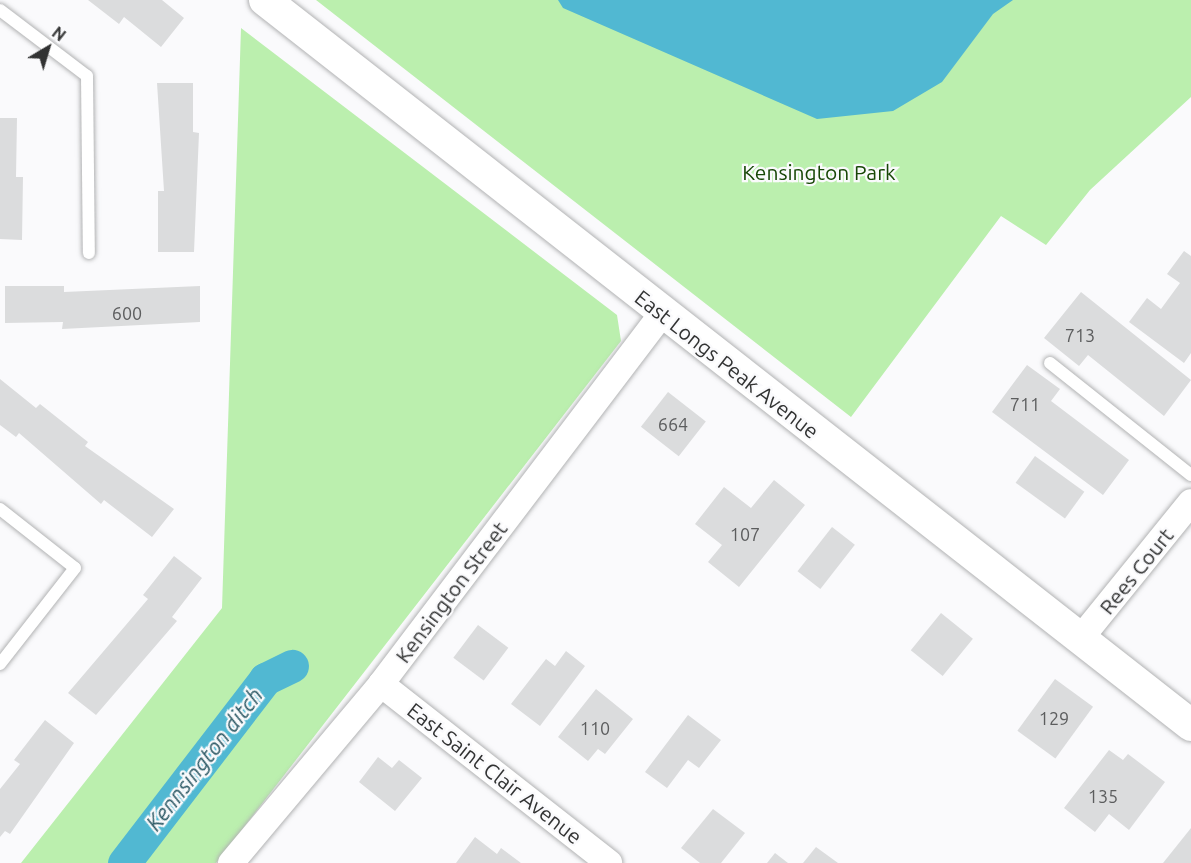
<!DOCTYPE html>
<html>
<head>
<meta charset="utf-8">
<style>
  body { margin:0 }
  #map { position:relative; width:1191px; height:863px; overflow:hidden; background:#fafafc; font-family:Ubuntu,sans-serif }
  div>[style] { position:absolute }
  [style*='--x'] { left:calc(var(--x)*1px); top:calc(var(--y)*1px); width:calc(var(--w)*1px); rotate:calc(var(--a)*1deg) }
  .green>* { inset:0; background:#bbefae }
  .water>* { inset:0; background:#51b8d2 }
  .canal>* { height:33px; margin:-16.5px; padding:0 16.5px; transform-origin:16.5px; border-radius:16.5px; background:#51b8d2 }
  .building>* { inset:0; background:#dbdcdd; transform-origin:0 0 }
  .roads { filter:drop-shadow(0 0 2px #b2b3b4) drop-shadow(0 0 2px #b2b3b4) }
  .service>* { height:12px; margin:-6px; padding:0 6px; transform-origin:6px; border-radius:6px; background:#fff }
  .minor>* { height:26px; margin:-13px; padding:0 13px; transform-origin:13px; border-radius:13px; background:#fff }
  .tertiary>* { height:32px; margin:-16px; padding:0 16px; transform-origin:16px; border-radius:16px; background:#fff }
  span { translate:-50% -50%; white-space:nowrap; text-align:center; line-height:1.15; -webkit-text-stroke:4.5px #fafafc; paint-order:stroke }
  .number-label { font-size:18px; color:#5c5d5e }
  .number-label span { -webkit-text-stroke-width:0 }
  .park-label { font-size:21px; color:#174706 }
  .street-label { font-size:21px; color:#323333 }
  .water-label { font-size:22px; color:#2b5864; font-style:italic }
  .north { position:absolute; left:18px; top:18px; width:60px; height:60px; -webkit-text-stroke:4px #fafafc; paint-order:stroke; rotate:38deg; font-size:16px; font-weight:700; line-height:24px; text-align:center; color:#323333 }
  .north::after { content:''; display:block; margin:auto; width:21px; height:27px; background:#323333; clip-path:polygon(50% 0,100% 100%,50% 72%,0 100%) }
</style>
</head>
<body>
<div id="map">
  <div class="green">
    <div style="clip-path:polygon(316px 0,1191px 0,1191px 97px,1090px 190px,1046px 245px,1001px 216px,851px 417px)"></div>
    <div style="clip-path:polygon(241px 28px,617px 315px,621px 341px,216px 863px,21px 863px,222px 608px)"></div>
  </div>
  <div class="water">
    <div style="clip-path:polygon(558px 0,1013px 0,993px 14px,942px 82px,893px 111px,817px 119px,563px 8px)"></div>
  </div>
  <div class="canal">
    <div style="--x:124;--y:863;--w:232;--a:-52.5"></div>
    <div style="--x:265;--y:679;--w:30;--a:-26"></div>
  </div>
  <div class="building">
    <div style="clip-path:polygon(88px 0,162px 0,184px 18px,161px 47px,124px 17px,119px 24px)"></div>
    <div style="clip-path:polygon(157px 83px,193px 83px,193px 132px,199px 133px,194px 252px,158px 252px,158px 191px,164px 191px)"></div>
    <div style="clip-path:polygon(0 118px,17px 118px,16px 177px,23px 177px,22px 240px,0 239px)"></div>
    <div style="clip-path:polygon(1184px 251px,1191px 256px,1191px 353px,1184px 363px,1129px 322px,1147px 298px,1161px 309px,1180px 283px,1167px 274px)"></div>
    <div style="clip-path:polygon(5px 286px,64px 286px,64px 292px,200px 286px,200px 322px,62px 329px,63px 322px,5px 323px)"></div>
    <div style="clip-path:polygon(1081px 292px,1191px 380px,1164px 416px,1088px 355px,1079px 366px,1044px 338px)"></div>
    <div style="clip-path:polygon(1027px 365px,1060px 389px,1051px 401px,1129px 460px,1103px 495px,992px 412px)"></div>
    <div style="clip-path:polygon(0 379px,36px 408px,40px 404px,88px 442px,85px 446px,174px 509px,152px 537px,104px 500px,101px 504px,19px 433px,16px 437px,0 425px)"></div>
    <div style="left:668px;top:392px;width:48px;height:44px;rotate:38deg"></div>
    <div style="left:1035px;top:456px;width:61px;height:33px;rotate:36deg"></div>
    <div style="clip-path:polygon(774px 480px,805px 505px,739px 587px,708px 562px,722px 545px,695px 524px,724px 487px,751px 508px)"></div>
    <div style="left:832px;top:527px;width:29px;height:56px;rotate:38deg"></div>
    <div style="clip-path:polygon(174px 556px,202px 578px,172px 617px,177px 621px,96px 715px,68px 693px,148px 599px,143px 595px)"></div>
    <div style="left:941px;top:613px;width:41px;height:48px;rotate:39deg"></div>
    <div style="left:478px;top:625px;width:38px;height:41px;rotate:37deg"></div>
    <div style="clip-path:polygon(566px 651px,585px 666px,540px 726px,511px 704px,546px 659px,555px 666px)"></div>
    <div style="left:1055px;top:679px;width:47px;height:64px;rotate:36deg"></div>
    <div style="clip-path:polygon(596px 689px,633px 719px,605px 754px,598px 749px,588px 761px,558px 737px)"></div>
    <div style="clip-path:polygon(688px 715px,721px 740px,699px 768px,688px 760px,667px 788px,645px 772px)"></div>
    <div style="clip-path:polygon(45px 720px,74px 743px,10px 834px,5px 831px,0 837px,0 789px,20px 764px,14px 760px)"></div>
    <div style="clip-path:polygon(1109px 750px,1123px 760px,1128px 754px,1165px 782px,1129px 830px,1109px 814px,1095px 832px,1064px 808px)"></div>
    <div style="clip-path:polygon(378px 757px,392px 768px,399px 760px,422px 778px,395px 811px,359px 782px)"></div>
    <div style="clip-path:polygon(713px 809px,745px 833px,721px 863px,700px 863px,681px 848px)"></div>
    <div style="clip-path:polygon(1191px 828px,1191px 863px,1163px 863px)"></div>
    <div style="clip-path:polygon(475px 837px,497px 854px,501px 848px,521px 863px,456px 863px)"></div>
    <div style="clip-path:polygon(816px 847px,838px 863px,803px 863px)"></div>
    <div style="clip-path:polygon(775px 853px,788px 863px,767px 863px)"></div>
  </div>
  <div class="roads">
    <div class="service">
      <div style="--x:0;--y:10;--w:109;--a:37.2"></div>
      <div style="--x:87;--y:76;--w:177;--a:89.4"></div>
      <div style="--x:1050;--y:363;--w:180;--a:38.5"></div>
      <div style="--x:0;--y:509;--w:95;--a:38.2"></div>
      <div style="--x:75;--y:568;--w:122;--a:128"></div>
    </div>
    <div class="minor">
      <div style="--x:1080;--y:639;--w:176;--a:-51"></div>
      <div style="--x:381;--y:684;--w:290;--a:38.1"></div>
      <div style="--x:231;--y:863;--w:234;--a:-50"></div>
      <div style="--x:381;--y:684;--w:465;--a:-52.8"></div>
    </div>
    <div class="tertiary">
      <div style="--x:265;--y:0;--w:1176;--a:38.06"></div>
    </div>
  </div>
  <div class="number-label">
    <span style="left:127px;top:313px">600</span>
    <span style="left:1080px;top:335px">713</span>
    <span style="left:1025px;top:404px">711</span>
    <span style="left:673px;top:424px">664</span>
    <span style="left:745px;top:534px">107</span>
    <span style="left:1054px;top:718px">129</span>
    <span style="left:595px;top:728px">110</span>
    <span style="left:1103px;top:796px">135</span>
  </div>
  <div class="park-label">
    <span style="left:819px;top:172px">Kensington Park</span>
  </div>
  <div class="street-label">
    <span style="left:727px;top:364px;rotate:38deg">East Longs Peak Avenue</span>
    <span style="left:1136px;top:571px;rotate:-51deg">Rees Court</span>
    <span style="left:451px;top:592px;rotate:-53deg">Kensington Street</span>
    <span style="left:495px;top:773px;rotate:38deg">East Saint Clair Avenue</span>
  </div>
  <div class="water-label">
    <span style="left:204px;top:759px;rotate:-52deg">Kennsington ditch</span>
  </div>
  <div class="north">N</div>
</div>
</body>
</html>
